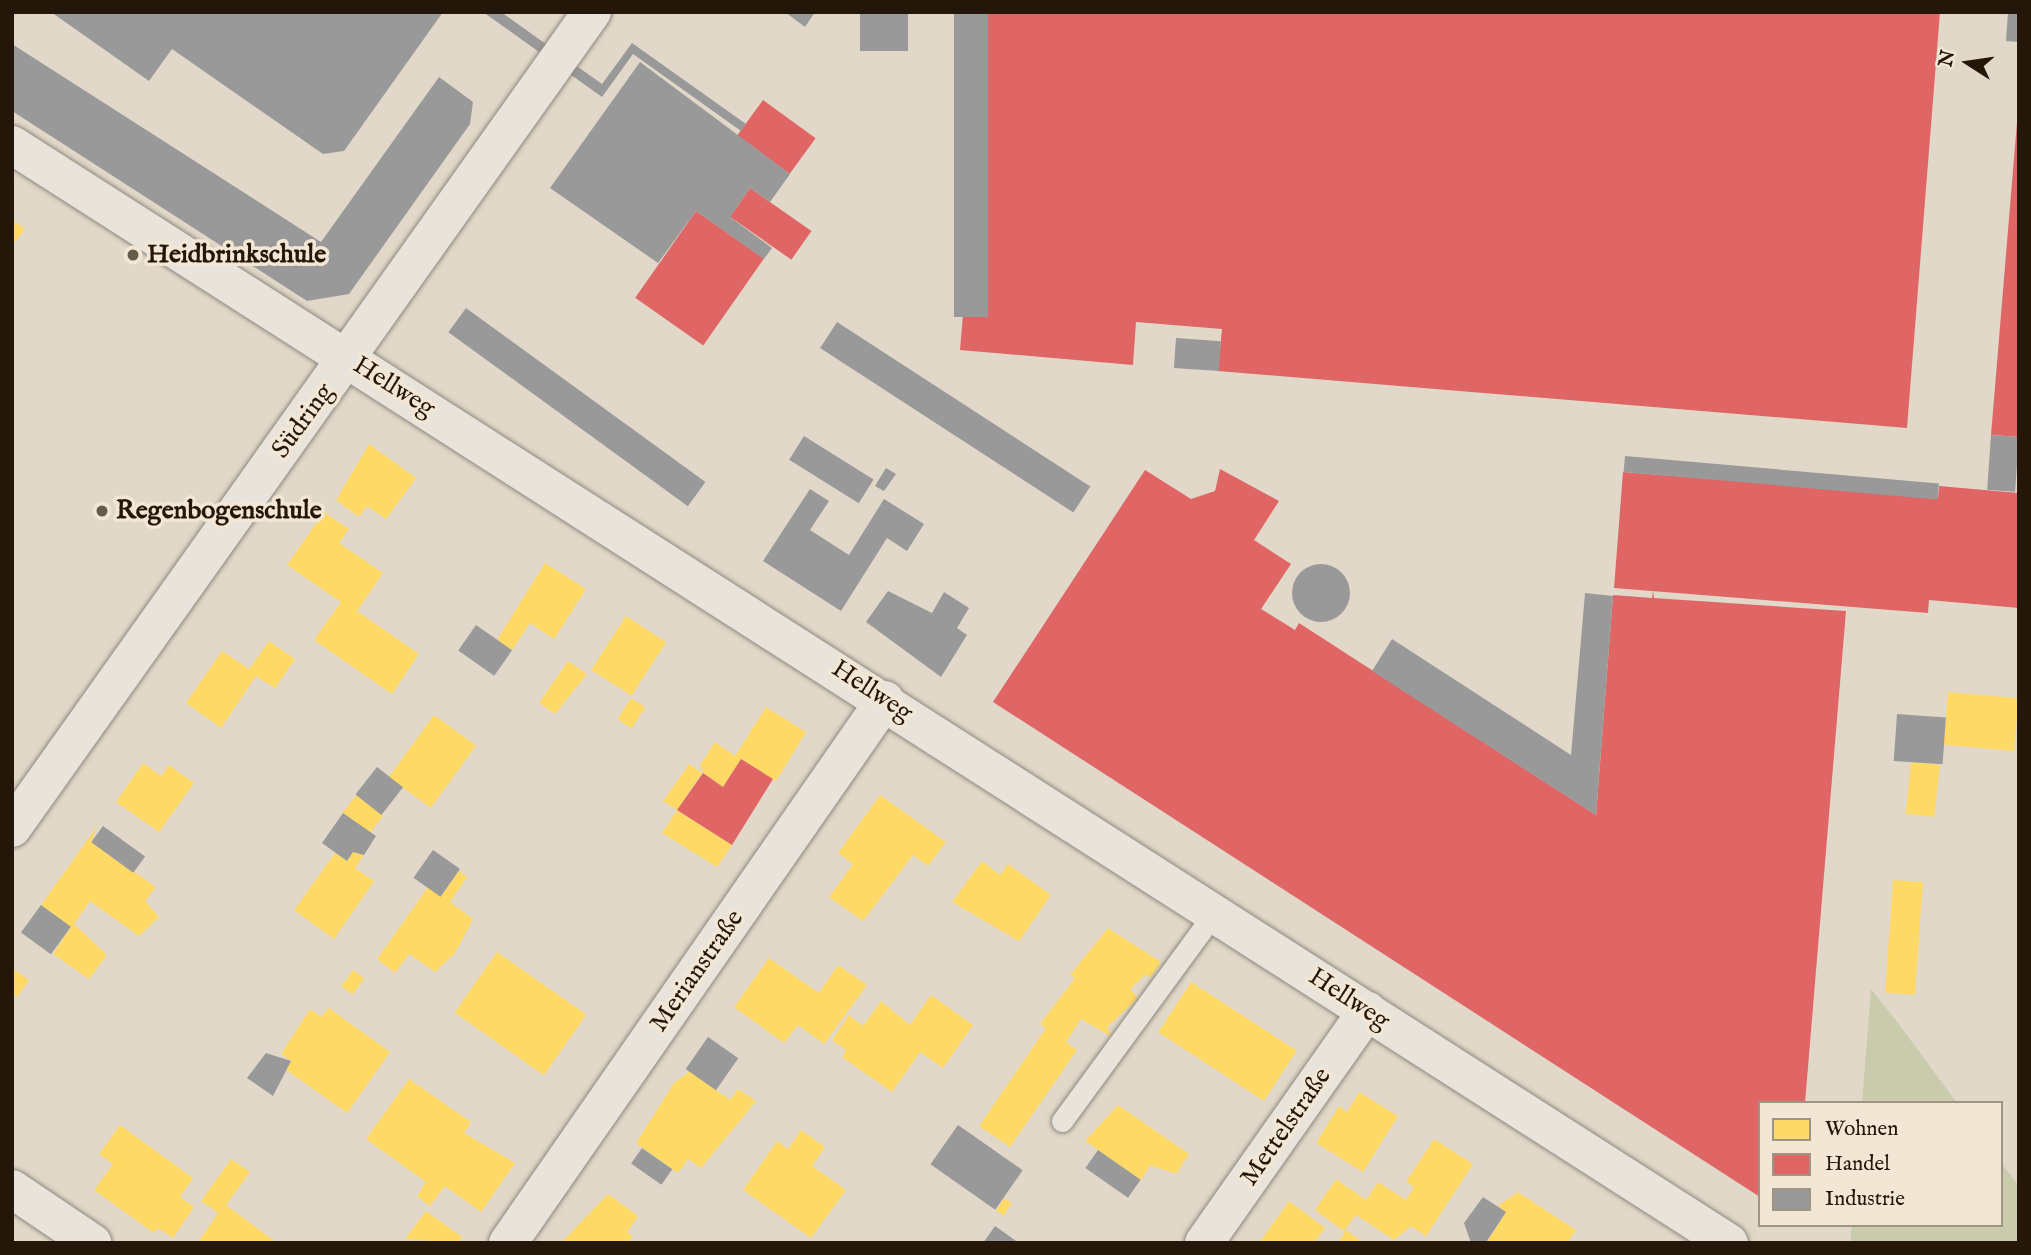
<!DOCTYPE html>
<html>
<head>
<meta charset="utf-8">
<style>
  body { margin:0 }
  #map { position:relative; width:2031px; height:1255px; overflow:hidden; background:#e1d8c9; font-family:"IM FELL English",serif }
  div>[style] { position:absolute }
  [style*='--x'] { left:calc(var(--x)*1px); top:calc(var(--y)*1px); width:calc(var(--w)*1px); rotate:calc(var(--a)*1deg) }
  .green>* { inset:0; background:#c8cbac }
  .homes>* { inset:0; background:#ffd966; transform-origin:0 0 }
  .shops>* { inset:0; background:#e06666; transform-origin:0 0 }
  .industry>* { inset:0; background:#999; transform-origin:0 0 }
  .round { border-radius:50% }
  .roads { filter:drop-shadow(0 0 2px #8f887e) drop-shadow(0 0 2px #8f887e) }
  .service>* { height:21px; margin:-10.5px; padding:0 10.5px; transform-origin:10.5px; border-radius:10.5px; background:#e8e3db }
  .minor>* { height:38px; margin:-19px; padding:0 19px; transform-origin:19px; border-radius:19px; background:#e8e3db }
  .secondary>* { height:38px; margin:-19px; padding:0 19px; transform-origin:19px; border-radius:19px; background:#e8e3db }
  .dots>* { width:19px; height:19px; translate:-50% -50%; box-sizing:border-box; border:4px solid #f2e7d5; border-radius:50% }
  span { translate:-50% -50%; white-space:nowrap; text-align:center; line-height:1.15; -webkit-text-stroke:7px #f2e7d5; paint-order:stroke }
  .poi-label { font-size:26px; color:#24170a; font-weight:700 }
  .left { translate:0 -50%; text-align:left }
  .street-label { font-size:26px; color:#24170a }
  .frame { position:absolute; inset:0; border:14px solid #24170a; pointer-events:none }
  .legend { position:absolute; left:1758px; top:1101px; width:245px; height:126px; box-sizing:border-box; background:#f2e7d5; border:2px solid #a09484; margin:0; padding:9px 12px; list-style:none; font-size:21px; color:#24170a }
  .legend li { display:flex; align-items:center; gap:14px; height:35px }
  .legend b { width:35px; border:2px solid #a09484 }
  .north { position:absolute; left:1933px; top:28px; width:70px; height:70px; -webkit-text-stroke:5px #f2e7d5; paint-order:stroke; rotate:282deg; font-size:19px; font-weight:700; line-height:28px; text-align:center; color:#24170a }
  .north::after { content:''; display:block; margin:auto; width:24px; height:32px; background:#24170a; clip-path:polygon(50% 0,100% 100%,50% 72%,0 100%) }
</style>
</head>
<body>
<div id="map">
  <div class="green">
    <div style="clip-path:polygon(1871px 989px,1898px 1023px,1957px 1103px,1862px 1103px)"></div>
    <div style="clip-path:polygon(2001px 1163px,2019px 1186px,2019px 1243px,1850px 1243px,1852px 1225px,2001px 1225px)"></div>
  </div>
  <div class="homes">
    <div style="clip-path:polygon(12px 220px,25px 229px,12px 246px)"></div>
    <div style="clip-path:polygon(369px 444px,416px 478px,386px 519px,367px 506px,359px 517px,336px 500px)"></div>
    <div style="clip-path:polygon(324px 512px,349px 529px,339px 543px,383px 573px,357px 611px,419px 654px,392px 694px,314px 640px,341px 602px,287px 565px)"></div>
    <div style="clip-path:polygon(545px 563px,586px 589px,554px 639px,530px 623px,512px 650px,497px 640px)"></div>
    <div style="left:626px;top:616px;width:48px;height:64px;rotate:33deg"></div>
    <div style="clip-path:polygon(269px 641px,295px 659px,275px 688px,256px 676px,221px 728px,186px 703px,222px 651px,249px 669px)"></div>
    <div style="clip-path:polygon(568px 661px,587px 674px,555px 714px,539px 703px)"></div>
    <div style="left:1948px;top:692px;width:71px;height:53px;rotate:5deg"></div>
    <div style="left:631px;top:698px;width:17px;height:25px;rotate:33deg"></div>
    <div style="clip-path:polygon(766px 707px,806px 732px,776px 781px,741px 759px,723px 787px,703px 773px,700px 765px,715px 742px,735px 756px)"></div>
    <div style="left:434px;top:715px;width:52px;height:77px;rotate:36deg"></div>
    <div style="left:1911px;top:762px;width:29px;height:52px;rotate:6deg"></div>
    <div style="clip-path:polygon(143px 763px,161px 776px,169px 765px,194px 783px,159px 832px,116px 802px)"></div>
    <div style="clip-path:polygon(689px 764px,702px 773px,677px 810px,732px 845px,717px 867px,662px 833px,677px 810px,663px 801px)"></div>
    <div style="left:356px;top:795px;width:34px;height:22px;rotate:37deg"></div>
    <div style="clip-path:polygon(880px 795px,946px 842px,928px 866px,913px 855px,863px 921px,829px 897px,853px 864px,838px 853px)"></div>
    <div style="clip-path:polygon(98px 825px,91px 842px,156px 887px,145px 901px,159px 917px,139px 936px,90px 901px,74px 924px,107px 955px,89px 979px,53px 954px,71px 927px,41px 905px)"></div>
    <div style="clip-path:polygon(353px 852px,364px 855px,355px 868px,374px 881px,334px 939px,294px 910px,335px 853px,347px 861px)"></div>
    <div style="clip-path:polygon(982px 861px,1000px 875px,1008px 864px,1051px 895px,1019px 941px,952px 902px)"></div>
    <div style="clip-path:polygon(459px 871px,467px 877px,450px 902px,473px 919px,455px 953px,435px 972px,409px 954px,395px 973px,377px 959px,428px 887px,441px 896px)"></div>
    <div style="left:1893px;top:880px;width:30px;height:113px;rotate:4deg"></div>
    <div style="clip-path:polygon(1108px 928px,1161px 962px,1150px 978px,1146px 974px,1130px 989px,1138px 998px,1107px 1027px,1112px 1037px,1081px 1019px,1066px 1042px,1077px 1050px,1010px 1147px,979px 1126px,1046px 1028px,1040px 1024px,1075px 978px,1070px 975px)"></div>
    <div style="left:497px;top:952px;width:109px;height:74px;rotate:35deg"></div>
    <div style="clip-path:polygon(769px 958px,819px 993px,838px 965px,867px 985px,824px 1044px,798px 1025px,784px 1043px,734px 1007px)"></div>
    <div style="clip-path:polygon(12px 968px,29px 980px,17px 997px,12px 994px)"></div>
    <div style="left:353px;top:970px;width:14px;height:20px;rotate:36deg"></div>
    <div style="left:1191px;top:982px;width:126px;height:60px;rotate:33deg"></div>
    <div style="clip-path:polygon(931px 995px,973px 1025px,943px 1068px,920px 1052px,892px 1092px,842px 1057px,846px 1050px,832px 1040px,849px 1015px,863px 1026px,881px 1001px,910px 1025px)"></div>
    <div style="clip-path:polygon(329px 1008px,390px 1052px,347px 1113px,285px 1069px,291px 1061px,281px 1054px,310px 1009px,321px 1017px)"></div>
    <div style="clip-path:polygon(690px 1071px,730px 1100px,738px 1089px,756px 1101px,701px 1168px,688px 1159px,678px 1173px,636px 1143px,674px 1083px)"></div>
    <div style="clip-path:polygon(409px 1079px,471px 1122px,464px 1133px,515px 1163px,481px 1212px,445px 1186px,430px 1206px,417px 1196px,426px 1182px,366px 1139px)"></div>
    <div style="clip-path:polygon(1359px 1092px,1398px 1116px,1363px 1172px,1316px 1143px,1339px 1106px,1347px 1112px)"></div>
    <div style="clip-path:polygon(1118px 1105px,1189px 1154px,1176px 1174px,1150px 1165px,1141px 1180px,1085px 1141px)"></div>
    <div style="clip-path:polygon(120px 1125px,193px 1178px,180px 1197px,194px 1207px,173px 1238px,158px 1228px,154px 1233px,94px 1190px,113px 1164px,99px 1154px)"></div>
    <div style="clip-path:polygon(801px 1130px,825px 1147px,812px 1166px,846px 1190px,811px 1238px,743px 1190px,777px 1141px,788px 1149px)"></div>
    <div style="clip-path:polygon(1434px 1139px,1473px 1164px,1426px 1236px,1411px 1226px,1394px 1240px,1356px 1215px,1344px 1231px,1315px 1210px,1336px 1179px,1366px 1200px,1378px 1182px,1406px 1200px,1414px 1187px,1406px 1182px)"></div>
    <div style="clip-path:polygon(231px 1159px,250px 1172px,226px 1205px,277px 1243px,199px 1241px,218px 1213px,201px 1201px)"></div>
    <div style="clip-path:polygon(1518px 1192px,1576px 1230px,1567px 1243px,1486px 1243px,1506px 1212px,1498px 1206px)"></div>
    <div style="clip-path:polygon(608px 1194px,638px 1216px,627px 1232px,633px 1236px,628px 1243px,561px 1243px)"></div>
    <div style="left:1004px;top:1198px;width:9px;height:15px;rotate:32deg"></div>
    <div style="clip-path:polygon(1289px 1201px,1325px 1228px,1314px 1243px,1259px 1243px)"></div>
    <div style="clip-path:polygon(426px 1211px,462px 1237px,458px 1243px,405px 1239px)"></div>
    <div style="clip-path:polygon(1346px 1230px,1364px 1243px,1338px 1243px)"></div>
  </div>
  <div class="shops">
    <div style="clip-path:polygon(988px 12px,1940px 12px,1907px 428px,1218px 371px,1222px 329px,1136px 322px,1133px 365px,960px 350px)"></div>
    <div style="left:763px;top:100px;width:65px;height:44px;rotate:36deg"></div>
    <div style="clip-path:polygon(2017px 122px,2019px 122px,2019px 437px,1991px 435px)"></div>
    <div style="left:750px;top:188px;width:75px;height:35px;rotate:35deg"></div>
    <div style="left:696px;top:211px;width:83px;height:106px;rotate:35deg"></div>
    <div style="clip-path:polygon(1220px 469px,1279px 501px,1254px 540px,1291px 564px,1261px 609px,1295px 630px,1299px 623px,1596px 815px,1613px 595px,1652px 598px,1653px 591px,1654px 598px,1846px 611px,1805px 1103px,1760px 1103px,1760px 1197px,993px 702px,1145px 470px,1191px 499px,1215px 491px)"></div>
    <div style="clip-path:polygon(1623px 472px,1938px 497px,1939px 486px,2019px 493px,2019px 608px,1929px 600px,1928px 613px,1614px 588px)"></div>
    <div style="clip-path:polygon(741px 759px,773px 779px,732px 845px,677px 810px,703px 773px,723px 787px)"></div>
  </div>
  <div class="industry">
    <div style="clip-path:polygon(51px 12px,443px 12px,344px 151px,323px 154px,172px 49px,149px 81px)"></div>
    <div style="clip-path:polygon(483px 12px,501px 12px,602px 84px,632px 43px,746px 124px,741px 131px,633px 54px,602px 97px)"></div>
    <div style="clip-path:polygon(785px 12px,815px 12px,805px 27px)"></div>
    <div style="left:860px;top:12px;width:48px;height:39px"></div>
    <div style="left:954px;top:12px;width:34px;height:305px"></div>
    <div style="clip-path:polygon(2008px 12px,2019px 12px,2019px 42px,2006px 41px)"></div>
    <div style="clip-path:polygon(12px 44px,321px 242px,439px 77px,473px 102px,470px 124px,349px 294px,307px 301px,12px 111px)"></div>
    <div style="clip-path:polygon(640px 62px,790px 174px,770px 202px,750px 188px,730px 217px,772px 248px,764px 259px,696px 211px,658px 263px,550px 188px)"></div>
    <div style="left:466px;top:308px;width:296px;height:30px;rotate:36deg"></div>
    <div style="left:837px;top:322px;width:302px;height:31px;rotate:33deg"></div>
    <div style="left:1176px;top:338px;width:45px;height:30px;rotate:4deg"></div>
    <div style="left:1991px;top:435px;width:28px;height:55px;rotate:4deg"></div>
    <div style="left:804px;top:436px;width:82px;height:28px;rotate:32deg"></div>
    <div style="left:1625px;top:456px;width:315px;height:16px;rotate:5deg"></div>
    <div style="clip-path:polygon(886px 468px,896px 474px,884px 491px,875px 486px)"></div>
    <div style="clip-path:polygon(810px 489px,829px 501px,810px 530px,849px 555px,884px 499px,924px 524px,907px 551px,887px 538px,841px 611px,763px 561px)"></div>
    <div class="round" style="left:1292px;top:564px;width:58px;height:58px"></div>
    <div style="clip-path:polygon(888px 591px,932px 613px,944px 592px,969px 608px,957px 628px,967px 635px,941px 677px,866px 622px)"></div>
    <div style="clip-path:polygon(1585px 593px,1613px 596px,1596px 815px,1372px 671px,1392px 639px,1571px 755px)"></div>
    <div style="left:476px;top:625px;width:44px;height:31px;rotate:35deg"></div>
    <div style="left:1897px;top:714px;width:49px;height:47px;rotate:4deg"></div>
    <div style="left:377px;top:767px;width:33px;height:35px;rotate:38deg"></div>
    <div style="clip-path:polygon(343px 813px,376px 836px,364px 855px,353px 852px,347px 861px,322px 843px)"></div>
    <div style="left:103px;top:826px;width:52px;height:20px;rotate:36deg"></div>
    <div style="left:433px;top:850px;width:33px;height:34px;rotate:35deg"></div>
    <div style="left:41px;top:905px;width:37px;height:34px;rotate:36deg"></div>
    <div style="left:708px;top:1037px;width:37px;height:39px;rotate:35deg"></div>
    <div style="clip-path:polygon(266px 1053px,291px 1061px,273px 1096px,247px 1078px)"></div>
    <div style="left:958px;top:1125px;width:79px;height:48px;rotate:35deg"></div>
    <div style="left:642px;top:1148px;width:37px;height:19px;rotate:35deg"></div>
    <div style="left:1098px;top:1150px;width:52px;height:22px;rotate:35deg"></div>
    <div style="clip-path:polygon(1483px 1197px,1506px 1212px,1487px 1241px,1471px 1243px,1464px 1223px)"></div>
    <div style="clip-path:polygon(995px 1226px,1019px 1243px,983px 1243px)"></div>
  </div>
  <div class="roads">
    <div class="service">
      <div style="--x:1062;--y:1121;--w:259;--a:-53.8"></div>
    </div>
    <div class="minor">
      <div style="--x:12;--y:145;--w:2038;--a:32.6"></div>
      <div style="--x:12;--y:1189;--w:97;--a:34"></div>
      <div style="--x:508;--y:1243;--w:661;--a:-55.23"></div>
      <div style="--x:1204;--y:1243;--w:284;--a:-54.9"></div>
    </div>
    <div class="secondary">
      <div style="--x:12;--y:828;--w:1001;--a:-54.6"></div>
    </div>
  </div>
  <div class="dots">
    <div style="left:133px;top:255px;background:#665b4d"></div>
    <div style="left:102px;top:511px;background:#665b4d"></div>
  </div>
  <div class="poi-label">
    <span class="left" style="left:147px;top:255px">Heidbrinkschule</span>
    <span class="left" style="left:116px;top:511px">Regenbogenschule</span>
  </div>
  <div class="street-label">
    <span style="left:394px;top:387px;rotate:32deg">Hellweg</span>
    <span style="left:303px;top:421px;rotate:-54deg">Südring</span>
    <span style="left:872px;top:691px;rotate:33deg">Hellweg</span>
    <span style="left:697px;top:971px;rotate:-55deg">Merianstraße</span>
    <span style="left:1349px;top:999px;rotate:33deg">Hellweg</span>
    <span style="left:1286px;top:1127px;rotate:-55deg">Mettelstraße</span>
  </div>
  <div class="frame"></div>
  <ul class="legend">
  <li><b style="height:19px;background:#ffd966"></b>Wohnen</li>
  <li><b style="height:19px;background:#e06666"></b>Handel</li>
  <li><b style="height:19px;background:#999"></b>Industrie</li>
  </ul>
  <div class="north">N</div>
</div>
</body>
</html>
